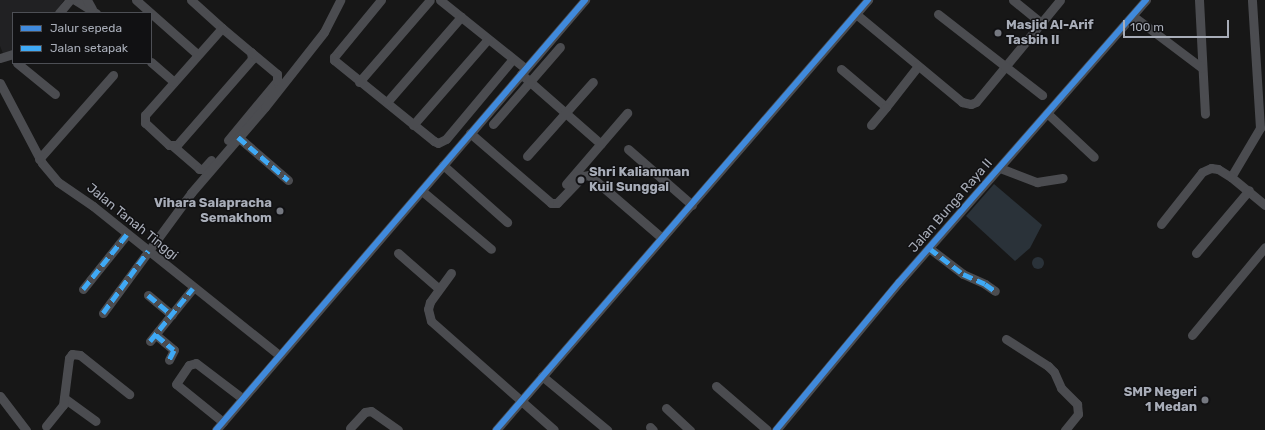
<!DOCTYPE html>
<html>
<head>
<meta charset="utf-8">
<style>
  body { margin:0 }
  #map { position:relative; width:1265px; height:430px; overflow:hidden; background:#171717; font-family:Rubik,sans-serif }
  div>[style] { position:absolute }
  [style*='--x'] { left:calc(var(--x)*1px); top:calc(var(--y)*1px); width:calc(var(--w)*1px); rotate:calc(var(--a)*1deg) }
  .built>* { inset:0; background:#212123 }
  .water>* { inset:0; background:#2a3239 }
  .round { border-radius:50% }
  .minor>* { height:9px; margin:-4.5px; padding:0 4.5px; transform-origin:4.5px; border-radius:4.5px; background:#4b4c50 }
  .quiet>* { height:5px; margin-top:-2.5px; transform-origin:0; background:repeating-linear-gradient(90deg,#3fa9f5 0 10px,transparent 0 15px) }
  .cycleway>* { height:6px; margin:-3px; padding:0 3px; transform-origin:3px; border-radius:3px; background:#408adc }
  .dots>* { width:11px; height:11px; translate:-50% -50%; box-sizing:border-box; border:2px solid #111113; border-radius:50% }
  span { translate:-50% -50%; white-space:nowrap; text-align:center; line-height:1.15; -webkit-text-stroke:3px #111113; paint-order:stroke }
  .poi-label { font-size:13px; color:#a8adb8; font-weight:700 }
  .left { translate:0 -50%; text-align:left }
  .right { translate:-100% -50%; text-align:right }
  .street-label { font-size:13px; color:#a8adb8 }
  .legend { position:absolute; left:12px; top:12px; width:140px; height:52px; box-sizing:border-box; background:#111113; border:1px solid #4d4f55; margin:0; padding:5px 7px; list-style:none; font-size:12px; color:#a8adb8 }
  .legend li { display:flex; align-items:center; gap:8px; height:20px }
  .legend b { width:20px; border:1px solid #4d4f55 }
  .scale { position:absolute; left:1123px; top:20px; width:106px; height:18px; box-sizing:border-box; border:2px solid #a8adb8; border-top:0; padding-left:5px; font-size:12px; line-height:14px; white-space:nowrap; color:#a8adb8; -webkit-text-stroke:3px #111113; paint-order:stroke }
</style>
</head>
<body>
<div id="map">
  <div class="built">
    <div style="clip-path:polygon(0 0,64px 0,55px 13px,13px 13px,13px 52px,4px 56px,0 46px)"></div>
  </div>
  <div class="water">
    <div style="clip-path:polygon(994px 184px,1042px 225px,1030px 248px,1015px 261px,966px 216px)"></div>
    <div class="round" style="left:1032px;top:257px;width:12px;height:12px"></div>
  </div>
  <div class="minor">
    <div style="--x:75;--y:0;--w:25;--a:32"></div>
    <div style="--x:87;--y:0;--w:10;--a:61"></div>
    <div style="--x:136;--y:0;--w:81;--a:41.5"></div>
    <div style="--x:191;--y:0;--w:42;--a:42.1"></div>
    <div style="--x:381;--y:0;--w:74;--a:129.5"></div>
    <div style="--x:334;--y:57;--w:3;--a:90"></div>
    <div style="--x:334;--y:60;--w:129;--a:39"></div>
    <div style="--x:434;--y:141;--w:4;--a:27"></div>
    <div style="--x:438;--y:143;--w:9;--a:-27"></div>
    <div style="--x:446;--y:139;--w:104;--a:-50.1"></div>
    <div style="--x:440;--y:0;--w:109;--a:38.7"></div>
    <div style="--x:1013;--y:0;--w:36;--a:39"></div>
    <div style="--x:1199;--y:0;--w:114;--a:87"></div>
    <div style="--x:59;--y:13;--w:17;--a:-50"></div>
    <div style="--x:856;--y:14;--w:138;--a:39.7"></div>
    <div style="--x:962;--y:102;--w:9;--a:13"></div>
    <div style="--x:971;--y:104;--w:5;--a:-22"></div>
    <div style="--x:976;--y:102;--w:132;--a:-50.5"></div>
    <div style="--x:938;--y:14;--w:132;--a:37.9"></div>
    <div style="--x:1133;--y:16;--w:86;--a:37"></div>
    <div style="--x:222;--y:28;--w:38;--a:40"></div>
    <div style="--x:251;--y:52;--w:7;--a:82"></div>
    <div style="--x:252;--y:59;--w:114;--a:131.1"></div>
    <div style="--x:177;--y:145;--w:8;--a:180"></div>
    <div style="--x:169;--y:145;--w:33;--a:-137"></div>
    <div style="--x:145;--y:123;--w:8;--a:-90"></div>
    <div style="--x:145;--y:115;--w:116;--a:-48.5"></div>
    <div style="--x:0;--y:58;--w:14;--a:-17"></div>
    <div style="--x:151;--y:62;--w:30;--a:41"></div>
    <div style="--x:17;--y:63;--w:49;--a:39.2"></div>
    <div style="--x:841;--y:69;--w:59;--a:40.2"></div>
    <div style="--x:886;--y:107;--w:52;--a:-52"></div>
    <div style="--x:521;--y:74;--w:106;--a:41.2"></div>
    <div style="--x:359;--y:82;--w:108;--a:-49.1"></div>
    <div style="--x:0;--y:83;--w:90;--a:62.3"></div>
    <div style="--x:42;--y:163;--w:25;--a:50"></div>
    <div style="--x:58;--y:182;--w:42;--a:34.4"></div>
    <div style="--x:93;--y:206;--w:238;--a:38.7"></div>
    <div style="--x:387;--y:102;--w:113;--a:-49"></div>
    <div style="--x:1047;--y:113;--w:64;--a:43.1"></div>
    <div style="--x:493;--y:124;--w:102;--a:-49"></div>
    <div style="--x:413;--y:125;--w:114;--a:-48.9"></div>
    <div style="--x:871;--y:125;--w:23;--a:-50"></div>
    <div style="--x:470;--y:133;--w:107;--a:40.8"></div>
    <div style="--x:551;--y:203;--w:6;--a:0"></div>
    <div style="--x:557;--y:203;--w:37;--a:-46"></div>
    <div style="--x:583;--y:176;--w:6;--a:-9"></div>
    <div style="--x:589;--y:175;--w:96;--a:40.8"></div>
    <div style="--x:238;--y:137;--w:66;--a:40.7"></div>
    <div style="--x:228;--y:140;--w:77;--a:-50.3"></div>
    <div style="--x:277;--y:81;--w:7;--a:-90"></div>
    <div style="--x:277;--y:74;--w:34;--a:-140"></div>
    <div style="--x:173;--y:146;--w:35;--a:41"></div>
    <div style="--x:199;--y:169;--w:4;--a:0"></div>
    <div style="--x:203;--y:169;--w:12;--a:-48"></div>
    <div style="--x:628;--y:149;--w:85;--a:41.2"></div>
    <div style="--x:527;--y:156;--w:99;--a:-48.3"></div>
    <div style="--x:39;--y:159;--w:112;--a:-48.6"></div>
    <div style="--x:443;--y:165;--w:86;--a:41.7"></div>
    <div style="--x:1000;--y:168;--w:40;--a:21"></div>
    <div style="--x:1037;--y:182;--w:26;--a:-9"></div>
    <div style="--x:1231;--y:177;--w:57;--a:-59.4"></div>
    <div style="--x:1260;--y:128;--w:128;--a:-93.6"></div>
    <div style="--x:566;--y:184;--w:94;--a:-49.3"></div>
    <div style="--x:422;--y:191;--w:90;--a:40"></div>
    <div style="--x:1161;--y:224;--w:66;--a:-51.7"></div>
    <div style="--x:1202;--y:172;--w:10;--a:-24"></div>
    <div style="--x:1211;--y:168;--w:7;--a:8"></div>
    <div style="--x:1218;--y:169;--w:15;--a:32"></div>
    <div style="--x:1231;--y:177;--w:44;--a:39.5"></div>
    <div style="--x:929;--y:248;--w:43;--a:37.4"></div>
    <div style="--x:963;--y:274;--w:24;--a:24"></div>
    <div style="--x:985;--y:284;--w:12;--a:35"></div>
    <div style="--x:398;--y:253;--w:53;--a:41.2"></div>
    <div style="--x:1196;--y:253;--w:82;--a:-49.9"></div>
    <div style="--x:451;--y:273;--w:36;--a:126"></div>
    <div style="--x:430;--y:302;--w:7;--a:106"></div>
    <div style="--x:428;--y:309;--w:12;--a:76"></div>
    <div style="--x:431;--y:321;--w:164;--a:41.5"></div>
    <div style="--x:83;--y:289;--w:70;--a:-51.3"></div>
    <div style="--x:148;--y:295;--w:31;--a:40"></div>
    <div style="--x:103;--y:313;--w:149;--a:-53.7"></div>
    <div style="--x:191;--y:193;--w:113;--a:-49.3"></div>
    <div style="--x:265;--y:107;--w:95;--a:-51.8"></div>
    <div style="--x:324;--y:32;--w:36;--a:-63"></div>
    <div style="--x:156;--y:335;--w:23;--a:40"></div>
    <div style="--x:174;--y:350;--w:11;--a:117"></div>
    <div style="--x:1192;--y:335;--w:114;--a:-50.3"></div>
    <div style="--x:1006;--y:339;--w:50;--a:32.7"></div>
    <div style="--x:1048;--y:366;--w:8;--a:45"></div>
    <div style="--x:1054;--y:372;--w:17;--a:66"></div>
    <div style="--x:1061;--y:388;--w:23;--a:45"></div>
    <div style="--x:1077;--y:404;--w:10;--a:84"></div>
    <div style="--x:1078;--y:414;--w:21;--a:129"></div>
    <div style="--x:150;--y:341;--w:68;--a:-50.9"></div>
    <div style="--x:542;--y:376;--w:85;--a:39.7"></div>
    <div style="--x:716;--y:386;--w:67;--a:40.8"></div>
    <div style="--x:0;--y:396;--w:43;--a:52.6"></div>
    <div style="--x:64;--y:398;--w:39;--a:36"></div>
    <div style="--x:666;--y:408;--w:33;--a:43"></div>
    <div style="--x:223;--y:422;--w:60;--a:-141"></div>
    <div style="--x:176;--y:384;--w:23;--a:-56"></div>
    <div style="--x:189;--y:365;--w:7;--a:-16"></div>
    <div style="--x:196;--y:363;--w:58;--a:37.3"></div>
    <div style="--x:46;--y:426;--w:27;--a:-51"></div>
    <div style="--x:63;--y:405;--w:47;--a:-82.7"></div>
    <div style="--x:69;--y:358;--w:5;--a:-53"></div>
    <div style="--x:72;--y:354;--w:8;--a:7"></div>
    <div style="--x:80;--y:355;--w:63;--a:38.5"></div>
    <div style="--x:650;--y:427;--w:4;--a:45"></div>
    <div style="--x:350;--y:428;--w:22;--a:-47"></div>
    <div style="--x:365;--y:412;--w:6;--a:-9"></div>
    <div style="--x:371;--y:411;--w:33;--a:35"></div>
    <div style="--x:216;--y:430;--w:567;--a:-49.37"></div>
    <div style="--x:496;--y:430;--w:569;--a:-49.14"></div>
    <div style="--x:776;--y:430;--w:192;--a:-50.3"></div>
    <div style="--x:899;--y:282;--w:375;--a:-48.8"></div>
  </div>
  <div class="quiet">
    <div style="--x:238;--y:137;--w:66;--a:40.7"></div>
    <div style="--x:929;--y:248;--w:43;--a:37.4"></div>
    <div style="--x:963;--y:274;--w:24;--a:24"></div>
    <div style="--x:985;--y:284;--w:12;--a:35"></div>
    <div style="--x:83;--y:289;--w:70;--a:-51.3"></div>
    <div style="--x:148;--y:295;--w:31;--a:40"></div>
    <div style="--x:103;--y:313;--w:77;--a:-54"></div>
    <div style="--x:156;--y:335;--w:23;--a:40"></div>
    <div style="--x:174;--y:350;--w:11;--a:117"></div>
    <div style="--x:150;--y:341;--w:68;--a:-50.9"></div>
  </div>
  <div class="cycleway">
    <div style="--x:216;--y:430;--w:567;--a:-49.37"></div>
    <div style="--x:496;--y:430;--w:569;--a:-49.14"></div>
    <div style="--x:776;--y:430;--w:192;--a:-50.3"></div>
    <div style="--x:899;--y:282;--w:375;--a:-48.8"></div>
  </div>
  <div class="dots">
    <div style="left:998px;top:33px;background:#757880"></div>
    <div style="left:581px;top:180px;background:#757880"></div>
    <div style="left:280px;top:211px;background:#757880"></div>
    <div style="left:1205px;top:400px;background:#757880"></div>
  </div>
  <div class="poi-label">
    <span class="left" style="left:1006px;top:33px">Masjid Al-Arif<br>Tasbih II</span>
    <span class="left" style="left:589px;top:180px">Shri Kaliamman<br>Kuil Sunggal</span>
    <span class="right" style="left:272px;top:211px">Vihara Salapracha<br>Semakhom</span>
    <span class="right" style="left:1197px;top:400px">SMP Negeri<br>1 Medan</span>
  </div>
  <div class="street-label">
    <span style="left:951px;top:206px;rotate:-49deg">Jalan Bunga Raya II</span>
    <span style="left:132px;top:222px;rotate:39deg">Jalan Tanah Tinggi</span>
  </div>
  <ul class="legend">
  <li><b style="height:5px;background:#408adc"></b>Jalur sepeda</li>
  <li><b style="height:5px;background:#3fa9f5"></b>Jalan setapak</li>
  </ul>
  <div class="scale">100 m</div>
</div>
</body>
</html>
